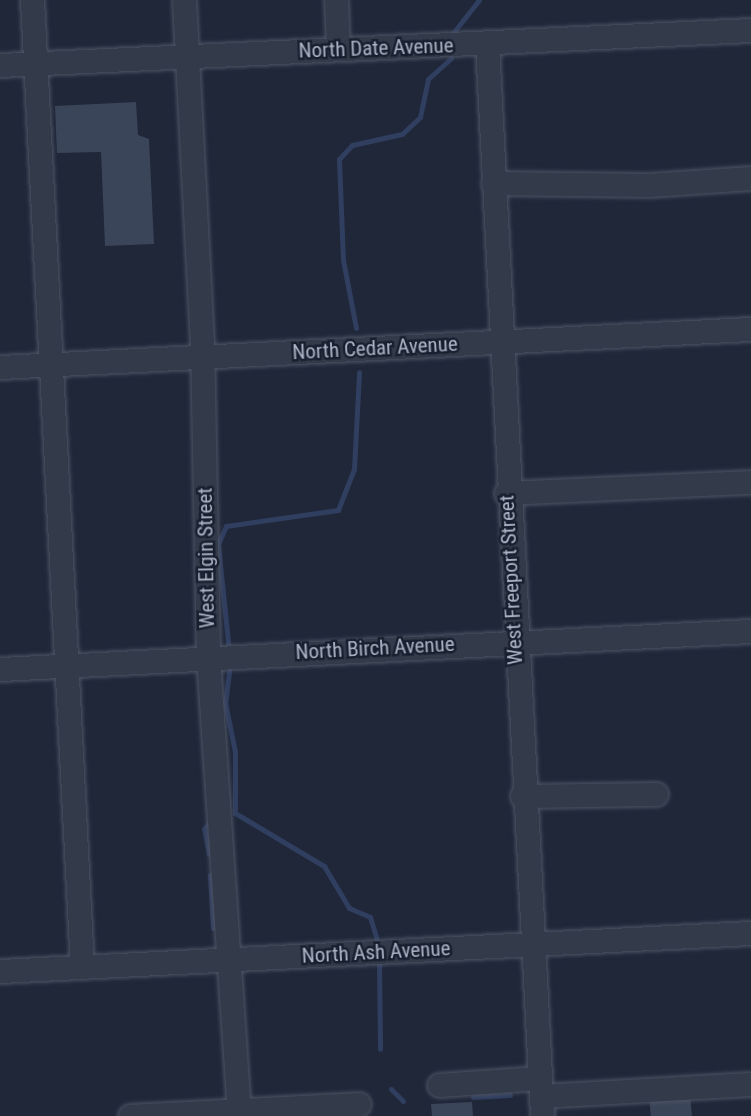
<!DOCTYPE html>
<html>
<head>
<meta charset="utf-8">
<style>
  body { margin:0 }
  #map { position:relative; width:751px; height:1116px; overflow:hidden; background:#1f2739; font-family:"Roboto Condensed",sans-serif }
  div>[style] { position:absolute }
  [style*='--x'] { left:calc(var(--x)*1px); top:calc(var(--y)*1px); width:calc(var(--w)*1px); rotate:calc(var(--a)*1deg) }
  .stream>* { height:5px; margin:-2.5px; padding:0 2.5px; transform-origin:2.5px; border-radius:2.5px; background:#303e60 }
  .building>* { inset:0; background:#3b4559; transform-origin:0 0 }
  .roads { filter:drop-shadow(0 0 2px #4d5464) drop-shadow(0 0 2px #4d5464) }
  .minor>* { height:23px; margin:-11.5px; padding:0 11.5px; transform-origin:11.5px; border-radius:11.5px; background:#333a49 }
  span { translate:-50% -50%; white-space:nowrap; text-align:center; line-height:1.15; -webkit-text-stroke:5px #181f2e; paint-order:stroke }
  .street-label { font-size:21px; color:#adb4c6 }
</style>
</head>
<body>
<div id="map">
  <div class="stream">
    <div style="--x:453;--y:33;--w:42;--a:-51.8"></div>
    <div style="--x:356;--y:328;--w:69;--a:-100.8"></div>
    <div style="--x:343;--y:260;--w:101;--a:-92.3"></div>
    <div style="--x:339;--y:159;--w:19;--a:-47"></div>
    <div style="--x:352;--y:145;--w:51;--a:-12.4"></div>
    <div style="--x:402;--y:134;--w:25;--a:-43"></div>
    <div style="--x:420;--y:117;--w:39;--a:-78"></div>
    <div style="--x:428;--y:79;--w:31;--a:-42"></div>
    <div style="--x:229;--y:651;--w:108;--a:-95.9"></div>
    <div style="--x:218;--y:544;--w:20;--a:-66"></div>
    <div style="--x:226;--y:526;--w:113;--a:-8.1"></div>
    <div style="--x:338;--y:510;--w:44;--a:-68.7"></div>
    <div style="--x:354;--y:469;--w:97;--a:-87"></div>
    <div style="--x:230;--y:664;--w:38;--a:97"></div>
    <div style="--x:225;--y:702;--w:51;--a:78.7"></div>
    <div style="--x:235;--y:752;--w:61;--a:90"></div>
    <div style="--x:235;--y:813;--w:104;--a:30.8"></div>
    <div style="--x:324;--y:866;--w:49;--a:59.2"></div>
    <div style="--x:349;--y:908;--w:23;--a:23"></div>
    <div style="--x:370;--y:917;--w:28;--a:73"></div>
    <div style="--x:209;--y:854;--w:25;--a:-101"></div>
    <div style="--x:204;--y:829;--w:11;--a:-52"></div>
    <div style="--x:210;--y:875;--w:53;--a:86.8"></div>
    <div style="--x:379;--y:963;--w:86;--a:89.3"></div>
    <div style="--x:391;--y:1089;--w:17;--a:45"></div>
    <div style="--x:473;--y:1097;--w:37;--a:-3"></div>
  </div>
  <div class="building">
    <div style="clip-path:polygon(136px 102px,138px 135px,149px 139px,154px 244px,105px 246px,101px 152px,57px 153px,55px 106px)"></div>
    <div style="left:690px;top:1094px;width:22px;height:41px;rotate:85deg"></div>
    <div style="clip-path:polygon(472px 1102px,473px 1116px,432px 1116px,431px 1104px)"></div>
  </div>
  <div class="roads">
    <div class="minor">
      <div style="--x:32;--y:0;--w:968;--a:87.04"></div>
      <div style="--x:184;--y:0;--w:341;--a:87"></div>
      <div style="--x:202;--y:341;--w:317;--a:88.9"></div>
      <div style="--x:208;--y:658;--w:459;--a:86.1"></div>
      <div style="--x:336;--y:0;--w:48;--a:87.6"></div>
      <div style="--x:487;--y:44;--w:1073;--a:87.06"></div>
      <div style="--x:0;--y:65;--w:752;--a:-2.67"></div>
      <div style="--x:493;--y:183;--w:156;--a:0.7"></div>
      <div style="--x:649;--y:185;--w:102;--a:-3.9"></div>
      <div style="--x:0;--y:367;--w:752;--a:-2.9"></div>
      <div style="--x:506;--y:493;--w:245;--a:-2.6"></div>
      <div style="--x:0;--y:669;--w:752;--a:-2.9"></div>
      <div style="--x:522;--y:796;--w:134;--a:-0.9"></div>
      <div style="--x:0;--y:971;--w:752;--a:-2.9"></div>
      <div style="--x:439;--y:1085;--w:100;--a:-4"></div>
      <div style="--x:541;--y:1096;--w:210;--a:-3.3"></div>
      <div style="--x:130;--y:1116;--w:229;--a:-3"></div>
    </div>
  </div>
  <div class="street-label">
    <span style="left:376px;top:48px;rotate:-2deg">North Date Avenue</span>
    <span style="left:375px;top:348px;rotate:-3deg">North Cedar Avenue</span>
    <span style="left:206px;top:558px;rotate:-91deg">West Elgin Street</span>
    <span style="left:511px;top:580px;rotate:-93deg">West Freeport Street</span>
    <span style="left:375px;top:648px;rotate:-3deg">North Birch Avenue</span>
    <span style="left:376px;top:952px;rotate:-3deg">North Ash Avenue</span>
  </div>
</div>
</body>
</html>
